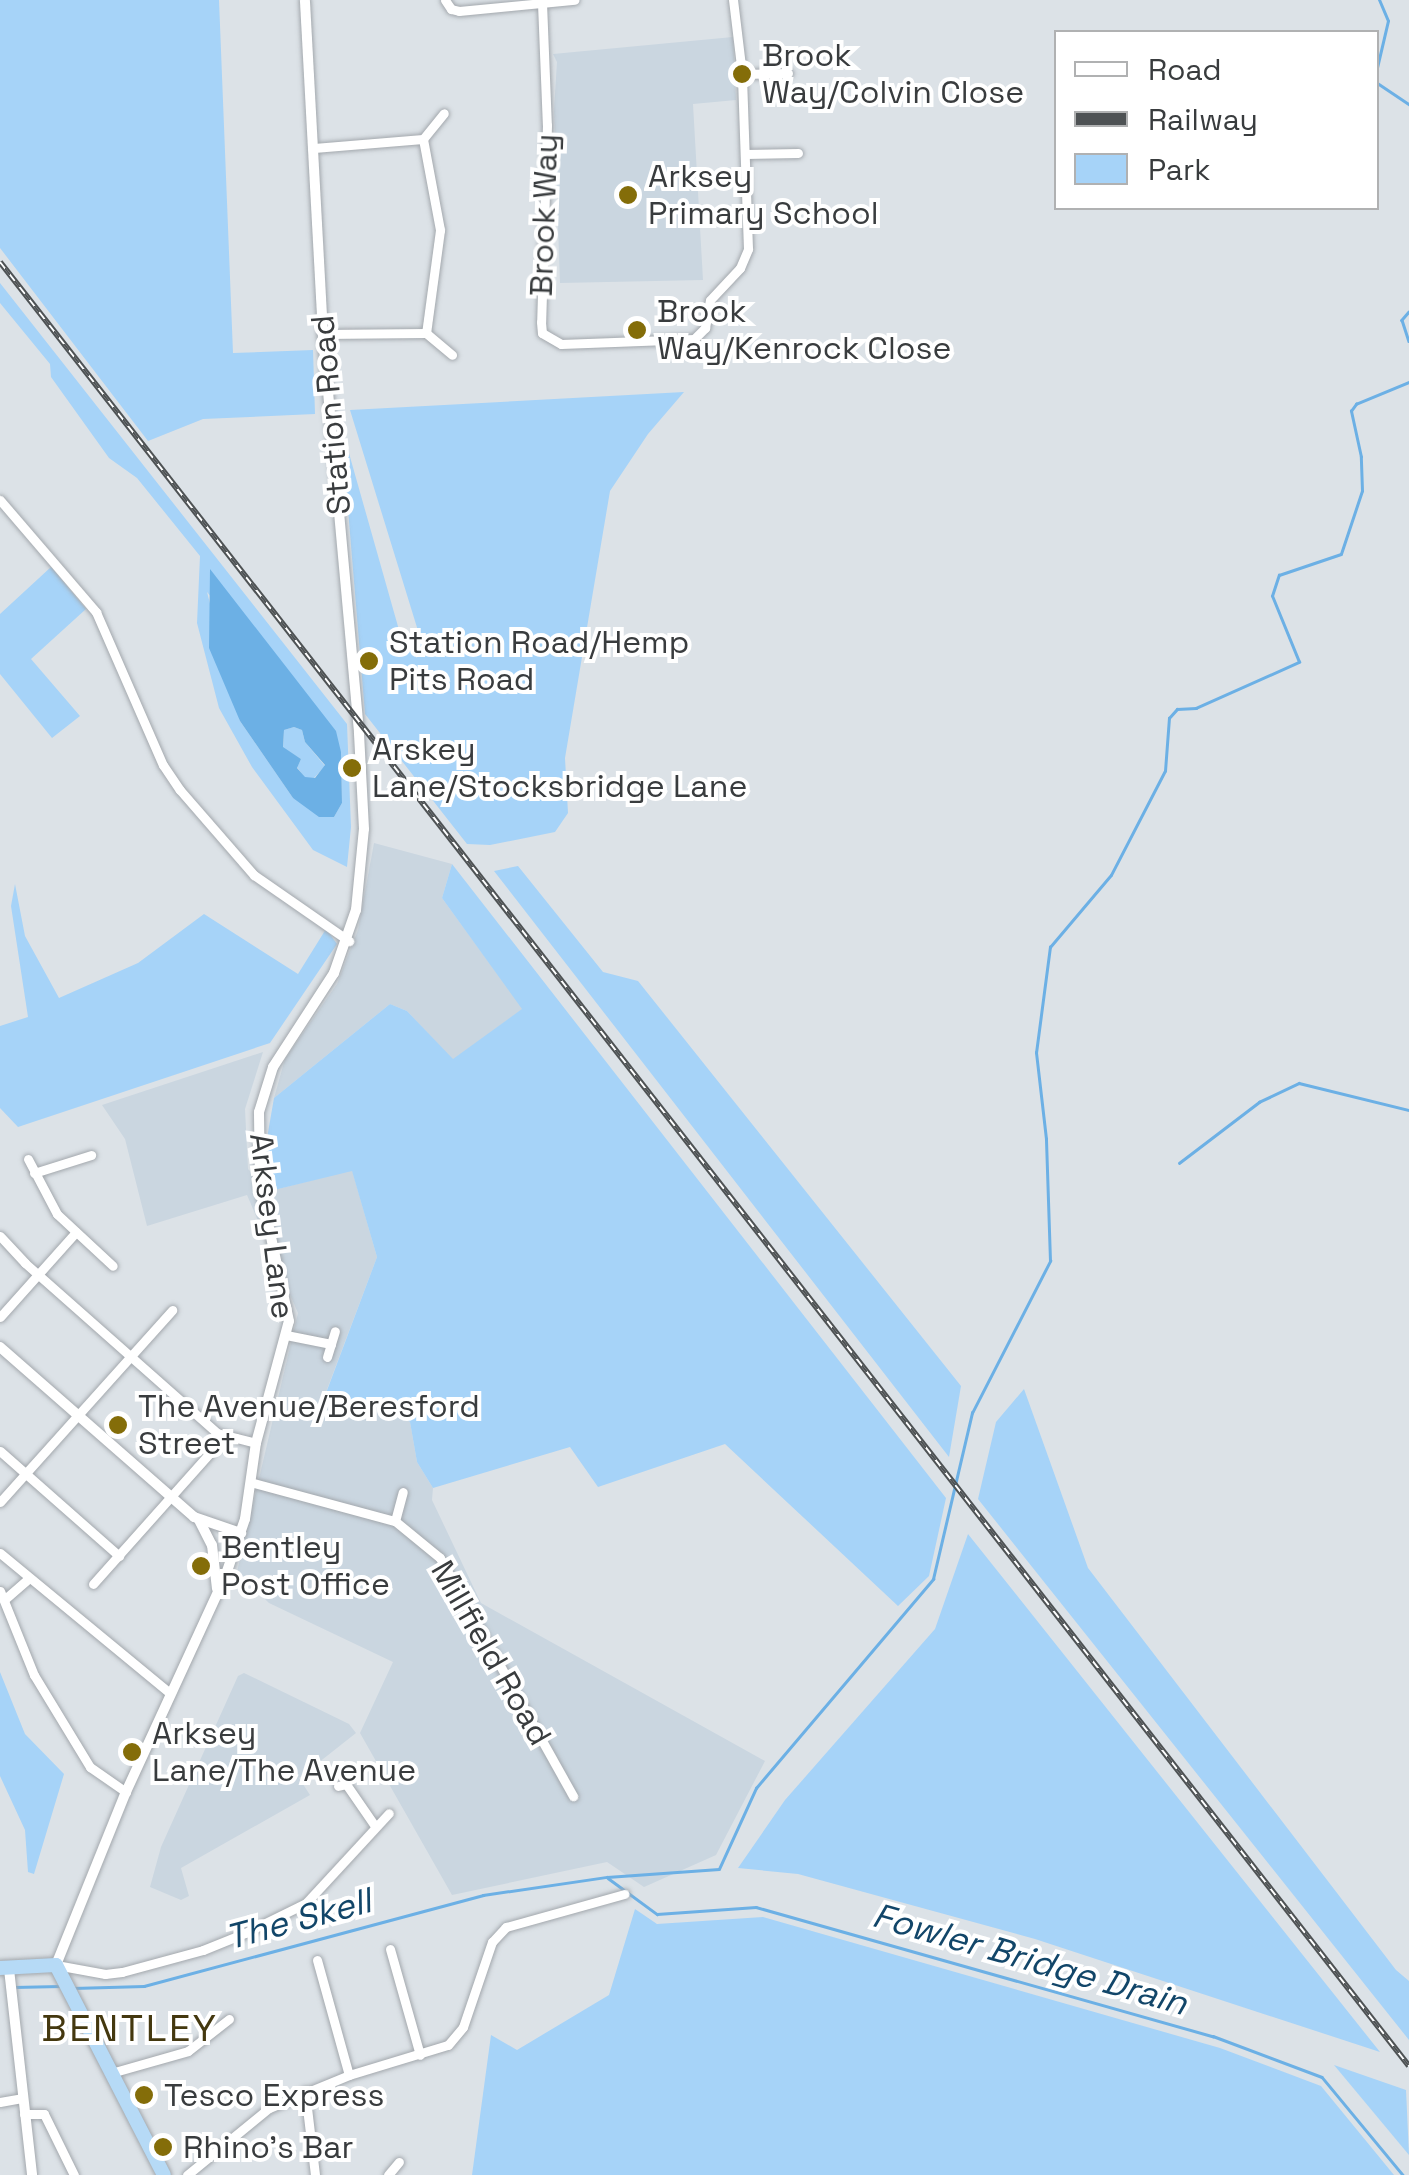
<!DOCTYPE html>
<html>
<head>
<meta charset="utf-8">
<style>
  body { margin:0 }
  #map { position:relative; width:1409px; height:2175px; overflow:hidden; background:#dce2e7; font-family:"Space Grotesk",sans-serif }
  div>[style] { position:absolute }
  [style*='--x'] { left:calc(var(--x)*1px); top:calc(var(--y)*1px); width:calc(var(--w)*1px); rotate:calc(var(--a)*1deg) }
  .built>* { inset:0; background:#cad6e0 }
  .green>* { inset:0; background:#a6d3f8 }
  .water>* { inset:0; background:#6cb0e5 }
  .stream>* { height:2.5px; margin:-1.25px; padding:0 1.25px; transform-origin:1.25px; border-radius:1.25px; background:#6cb0e5 }
  .roads { filter:drop-shadow(0 0 2px #a3a8ad) drop-shadow(0 0 2px #a3a8ad) }
  .minor>* { height:9px; margin:-4.5px; padding:0 4.5px; transform-origin:4.5px; border-radius:4.5px; background:#fff }
  .tertiary>* { height:10px; margin:-5px; padding:0 5px; transform-origin:5px; border-radius:5px; background:#fff }
  .trunk>* { height:14px; margin:-7px; padding:0 7px; transform-origin:7px; border-radius:7px; background:#b6daf6 }
  .rail>* { height:6px; margin-top:-3px; transform-origin:0; background:repeating-linear-gradient(90deg,#fff 0 8px,#4e5254 0 16px); box-sizing:border-box; border-block:2px solid #4e5254 }
  .dots>* { width:28px; height:28px; translate:-50% -50%; box-sizing:border-box; border:5px solid #fff; border-radius:50% }
  span { translate:-50% -50%; white-space:nowrap; text-align:center; line-height:1.15; -webkit-text-stroke:8px #fff; paint-order:stroke }
  .poi-label { font-size:32px; color:#393c3e }
  .left { translate:0 -50%; text-align:left }
  .street-label { font-size:32px; color:#393c3e }
  .water-label { font-size:35px; color:#124669; font-style:italic }
  .quarter-label { font-size:38px; color:#44380f; letter-spacing:2.5px }
  .legend { position:absolute; left:1054px; top:30px; width:325px; height:180px; box-sizing:border-box; background:#fff; border:2px solid #b0b1b2; margin:0; padding:12px 18px; list-style:none; font-size:30px; color:#393c3e }
  .legend li { display:flex; align-items:center; gap:20px; height:50px }
  .legend b { width:50px; border:2px solid #b0b1b2 }
</style>
</head>
<body>
<div id="map">
  <div class="built">
    <div style="clip-path:polygon(733px 37px,736px 100px,693px 104px,703px 280px,560px 283px,554px 110px,557px 62px,553px 54px)"></div>
    <div style="clip-path:polygon(374px 843px,452px 864px,442px 898px,523px 1009px,453px 1060px,407px 1011px,390px 1004px,274px 1098px,285px 1059px,337px 984px,358px 930px)"></div>
    <div style="clip-path:polygon(263px 1052px,245px 1109px,248px 1169px,270px 1191px,352px 1170px,377px 1257px,323px 1400px,388px 1402px,410px 1422px,417px 1462px,433px 1488px,432px 1500px,481px 1603px,765px 1761px,716px 1855px,644px 1887px,607px 1862px,452px 1895px,360px 1733px,393px 1662px,269px 1603px,237px 1572px,298px 1313px,247px 1195px,147px 1226px,125px 1139px,102px 1105px)"></div>
    <div style="clip-path:polygon(244px 1673px,349px 1724px,356px 1733px,299px 1778px,310px 1795px,181px 1868px,189px 1896px,181px 1900px,150px 1887px,161px 1847px,238px 1676px)"></div>
  </div>
  <div class="green">
    <div style="clip-path:polygon(0 0,219px 0,233px 353px,313px 350px,315px 414px,203px 419px,148px 441px,0 248px)"></div>
    <div style="clip-path:polygon(evenodd,0 283px,347px 724px,351px 827px,347px 867px,313px 850px,252px 767px,219px 708px,197px 623px,200px 556px,137px 478px,109px 458px,51px 377px,50px 364px,0 303px,0 283px,207px 592px,341px 752px,342px 803px,334px 817px,293px 798px,240px 721px,207px 592px)"></div>
    <div style="clip-path:polygon(684px 392px,648px 434px,610px 491px,565px 758px,568px 813px,555px 832px,490px 845px,467px 844px,365px 714px,341px 425px,401px 637px,417px 658px,419px 634px,350px 410px)"></div>
    <div style="clip-path:polygon(51px 567px,86px 609px,31px 659px,80px 716px,52px 738px,0 674px,0 614px)"></div>
    <div style="clip-path:polygon(294px 727px,302px 730px,305px 742px,325px 766px,314px 778px,305px 778px,297px 767px,301px 759px,283px 748px,284px 730px)"></div>
    <div style="clip-path:polygon(452px 864px,946px 1498px,929px 1576px,898px 1606px,725px 1444px,598px 1487px,570px 1447px,433px 1488px,417px 1462px,410px 1422px,388px 1402px,323px 1401px,377px 1257px,352px 1171px,270px 1191px,266px 1144px,274px 1098px,390px 1004px,407px 1011px,453px 1059px,522px 1009px,442px 898px)"></div>
    <div style="clip-path:polygon(518px 866px,603px 972px,638px 981px,961px 1386px,949px 1457px,494px 871px)"></div>
    <div style="clip-path:polygon(15px 884px,25px 936px,59px 998px,138px 963px,204px 914px,298px 974px,326px 929px,337px 944px,270px 1043px,18px 1127px,0 1108px,0 1026px,28px 1017px,11px 906px)"></div>
    <div style="clip-path:polygon(1024px 1389px,1088px 1568px,1396px 1970px,1409px 1981px,1409px 2040px,978px 1499px,996px 1422px)"></div>
    <div style="clip-path:polygon(968px 1534px,1380px 2052px,1035px 1939px,798px 1874px,738px 1868px,785px 1800px,935px 1629px)"></div>
    <div style="clip-path:polygon(0 1672px,25px 1734px,64px 1774px,34px 1874px,28px 1872px,25px 1830px,0 1776px)"></div>
    <div style="clip-path:polygon(635px 1909px,657px 1924px,763px 1917px,1220px 2048px,1321px 2086px,1394px 2175px,472px 2175px,491px 2035px,517px 2050px,609px 1995px)"></div>
    <div style="clip-path:polygon(1334px 2065px,1406px 2090px,1409px 2155px)"></div>
  </div>
  <div class="water">
    <div style="clip-path:polygon(evenodd,210px 569px,336px 731px,341px 752px,342px 803px,334px 817px,319px 817px,293px 798px,240px 721px,209px 648px,210px 569px,294px 727px,302px 730px,305px 742px,325px 765px,315px 778px,305px 777px,297px 768px,301px 759px,283px 747px,284px 730px,294px 727px)"></div>
  </div>
  <div class="stream">
    <div style="--x:1376;--y:72;--w:52;--a:-76.8"></div>
    <div style="--x:1388;--y:21;--w:23;--a:-113"></div>
    <div style="--x:1376;--y:82;--w:40;--a:34"></div>
    <div style="--x:1409;--y:312;--w:11;--a:131"></div>
    <div style="--x:1402;--y:320;--w:22;--a:72"></div>
    <div style="--x:1179;--y:1163;--w:101;--a:-37.3"></div>
    <div style="--x:1259;--y:1102;--w:44;--a:-25.4"></div>
    <div style="--x:1299;--y:1083;--w:113;--a:13.8"></div>
    <div style="--x:608;--y:1878;--w:61;--a:36.3"></div>
    <div style="--x:657;--y:1914;--w:99;--a:-4"></div>
    <div style="--x:756;--y:1907;--w:475;--a:15.8"></div>
    <div style="--x:1213;--y:2036;--w:116;--a:20.6"></div>
    <div style="--x:1322;--y:2077;--w:127;--a:50.4"></div>
    <div style="--x:14;--y:1987;--w:46;--a:-1.2"></div>
    <div style="--x:73;--y:1988;--w:71;--a:-1.6"></div>
    <div style="--x:144;--y:1986;--w:351;--a:-15"></div>
    <div style="--x:483;--y:1895;--w:125;--a:-8.3"></div>
    <div style="--x:607;--y:1877;--w:112;--a:-4.1"></div>
    <div style="--x:719;--y:1869;--w:89;--a:-65.4"></div>
    <div style="--x:756;--y:1788;--w:274;--a:-49.7"></div>
    <div style="--x:933;--y:1579;--w:171;--a:-76.8"></div>
    <div style="--x:972;--y:1413;--w:171;--a:-62.8"></div>
    <div style="--x:1050;--y:1261;--w:122;--a:-91.9"></div>
    <div style="--x:1046;--y:1139;--w:87;--a:-96.6"></div>
    <div style="--x:1036;--y:1053;--w:107;--a:-82.5"></div>
    <div style="--x:1050;--y:947;--w:94;--a:-49.7"></div>
    <div style="--x:1111;--y:875;--w:117;--a:-62.6"></div>
    <div style="--x:1165;--y:771;--w:53;--a:-85.7"></div>
    <div style="--x:1169;--y:718;--w:12;--a:-48"></div>
    <div style="--x:1177;--y:709;--w:19;--a:-3"></div>
    <div style="--x:1196;--y:708;--w:113;--a:-24.1"></div>
    <div style="--x:1299;--y:662;--w:71;--a:-112.2"></div>
    <div style="--x:1272;--y:596;--w:22;--a:-72"></div>
    <div style="--x:1279;--y:575;--w:65;--a:-18.7"></div>
    <div style="--x:1341;--y:554;--w:66;--a:-71.6"></div>
    <div style="--x:1362;--y:491;--w:34;--a:-92"></div>
    <div style="--x:1361;--y:457;--w:47;--a:-102.3"></div>
    <div style="--x:1351;--y:411;--w:9;--a:-54"></div>
    <div style="--x:1356;--y:404;--w:57;--a:-22.5"></div>
  </div>
  <div class="roads">
    <div class="minor">
      <div style="--x:445;--y:0;--w:11;--a:56"></div>
      <div style="--x:451;--y:9;--w:8;--a:14"></div>
      <div style="--x:459;--y:11;--w:116;--a:-5.5"></div>
      <div style="--x:542;--y:3;--w:122;--a:87.7"></div>
      <div style="--x:547;--y:125;--w:197;--a:91.7"></div>
      <div style="--x:541;--y:322;--w:11;--a:85"></div>
      <div style="--x:542;--y:333;--w:22;--a:30"></div>
      <div style="--x:561;--y:344;--w:133;--a:-2.2"></div>
      <div style="--x:694;--y:339;--w:16;--a:-45"></div>
      <div style="--x:705;--y:328;--w:28;--a:-80"></div>
      <div style="--x:710;--y:300;--w:44;--a:-46.8"></div>
      <div style="--x:740;--y:268;--w:21;--a:-67"></div>
      <div style="--x:748;--y:249;--w:175;--a:-92"></div>
      <div style="--x:742;--y:74;--w:75;--a:-96.9"></div>
      <div style="--x:742;--y:74;--w:46;--a:-1.2"></div>
      <div style="--x:423;--y:139;--w:33;--a:-51"></div>
      <div style="--x:314;--y:148;--w:109;--a:-4.7"></div>
      <div style="--x:423;--y:139;--w:93;--a:79.4"></div>
      <div style="--x:440;--y:230;--w:104;--a:97.7"></div>
      <div style="--x:426;--y:333;--w:103;--a:179.4"></div>
      <div style="--x:745;--y:154;--w:53;--a:-1.1"></div>
      <div style="--x:426;--y:333;--w:34;--a:40"></div>
      <div style="--x:0;--y:500;--w:148;--a:49.4"></div>
      <div style="--x:96;--y:612;--w:167;--a:66.4"></div>
      <div style="--x:163;--y:765;--w:30;--a:56"></div>
      <div style="--x:180;--y:790;--w:113;--a:49"></div>
      <div style="--x:254;--y:875;--w:116;--a:34.8"></div>
      <div style="--x:28;--y:1159;--w:62;--a:62.2"></div>
      <div style="--x:57;--y:1214;--w:76;--a:42.9"></div>
      <div style="--x:34;--y:1173;--w:60;--a:-17.5"></div>
      <div style="--x:0;--y:1236;--w:37;--a:47"></div>
      <div style="--x:25;--y:1263;--w:256;--a:41.5"></div>
      <div style="--x:217;--y:1433;--w:40;--a:14.4"></div>
      <div style="--x:0;--y:1317;--w:114;--a:-48.2"></div>
      <div style="--x:286;--y:1335;--w:46;--a:11.3"></div>
      <div style="--x:327;--y:1357;--w:27;--a:-73"></div>
      <div style="--x:0;--y:1451;--w:159;--a:41.4"></div>
      <div style="--x:250;--y:1482;--w:150;--a:15.1"></div>
      <div style="--x:395;--y:1521;--w:58;--a:39.4"></div>
      <div style="--x:440;--y:1558;--w:273;--a:60.8"></div>
      <div style="--x:0;--y:1502;--w:258;--a:-48.1"></div>
      <div style="--x:395;--y:1521;--w:30;--a:-75"></div>
      <div style="--x:0;--y:1553;--w:220;--a:39.5"></div>
      <div style="--x:93;--y:1584;--w:197;--a:-48.3"></div>
      <div style="--x:0;--y:1591;--w:91;--a:68"></div>
      <div style="--x:34;--y:1675;--w:108;--a:58.7"></div>
      <div style="--x:90;--y:1767;--w:44;--a:34.8"></div>
      <div style="--x:5;--y:1599;--w:32;--a:-41"></div>
      <div style="--x:338;--y:1786;--w:8;--a:-14"></div>
      <div style="--x:346;--y:1784;--w:51;--a:55.4"></div>
      <div style="--x:390;--y:1949;--w:110;--a:74.2"></div>
      <div style="--x:317;--y:1960;--w:119;--a:74.5"></div>
      <div style="--x:56;--y:1965;--w:50;--a:10.4"></div>
      <div style="--x:105;--y:1974;--w:17;--a:-7"></div>
      <div style="--x:122;--y:1972;--w:84;--a:-15.2"></div>
      <div style="--x:203;--y:1950;--w:45;--a:-22"></div>
      <div style="--x:245;--y:1933;--w:68;--a:-26.2"></div>
      <div style="--x:306;--y:1903;--w:122;--a:-47.3"></div>
      <div style="--x:111;--y:2073;--w:80;--a:-15.9"></div>
      <div style="--x:188;--y:2051;--w:52;--a:-38"></div>
      <div style="--x:305;--y:2091;--w:85;--a:83.2"></div>
      <div style="--x:0;--y:2102;--w:22;--a:-10"></div>
      <div style="--x:24;--y:2114;--w:20;--a:0"></div>
      <div style="--x:44;--y:2114;--w:68;--a:63.8"></div>
      <div style="--x:187;--y:2175;--w:106;--a:-39.3"></div>
      <div style="--x:269;--y:2108;--w:87;--a:-22.4"></div>
      <div style="--x:349;--y:2075;--w:103;--a:-16.9"></div>
      <div style="--x:448;--y:2045;--w:23;--a:-50"></div>
      <div style="--x:463;--y:2027;--w:90;--a:-71.2"></div>
      <div style="--x:492;--y:1942;--w:21;--a:-47"></div>
      <div style="--x:506;--y:1927;--w:123;--a:-15.6"></div>
      <div style="--x:388;--y:2175;--w:17;--a:-50"></div>
    </div>
    <div class="tertiary">
      <div style="--x:0;--y:1347;--w:258;--a:41.2"></div>
      <div style="--x:194;--y:1517;--w:50;--a:18.8"></div>
      <div style="--x:199;--y:1520;--w:28;--a:63"></div>
      <div style="--x:212;--y:1545;--w:44;--a:83.5"></div>
      <div style="--x:56;--y:1965;--w:187;--a:-68"></div>
      <div style="--x:126;--y:1792;--w:237;--a:-65.3"></div>
      <div style="--x:225;--y:1577;--w:61;--a:-71"></div>
      <div style="--x:245;--y:1519;--w:77;--a:-81.8"></div>
      <div style="--x:256;--y:1443;--w:126;--a:-74.9"></div>
      <div style="--x:289;--y:1321;--w:138;--a:-102.1"></div>
      <div style="--x:260;--y:1186;--w:74;--a:-90.8"></div>
      <div style="--x:259;--y:1112;--w:47;--a:-72.7"></div>
      <div style="--x:273;--y:1067;--w:112;--a:-57"></div>
      <div style="--x:334;--y:973;--w:67;--a:-70.8"></div>
      <div style="--x:356;--y:910;--w:81;--a:-84.4"></div>
      <div style="--x:364;--y:829;--w:97;--a:-93"></div>
      <div style="--x:359;--y:732;--w:400;--a:-95.2"></div>
      <div style="--x:323;--y:334;--w:334;--a:-93.1"></div>
      <div style="--x:9;--y:1969;--w:207;--a:83.6"></div>
    </div>
    <div class="trunk">
      <div style="--x:0;--y:1968;--w:56;--a:-3.1"></div>
      <div style="--x:56;--y:1965;--w:236;--a:62.8"></div>
    </div>
  </div>
  <div class="rail">
    <div style="--x:0;--y:262;--w:2289;--a:52.01"></div>
  </div>
  <div class="dots">
    <div style="left:742px;top:74px;background:#846d09"></div>
    <div style="left:628px;top:195px;background:#846d09"></div>
    <div style="left:637px;top:330px;background:#846d09"></div>
    <div style="left:369px;top:661px;background:#846d09"></div>
    <div style="left:352px;top:768px;background:#846d09"></div>
    <div style="left:118px;top:1425px;background:#846d09"></div>
    <div style="left:201px;top:1566px;background:#846d09"></div>
    <div style="left:132px;top:1752px;background:#846d09"></div>
    <div style="left:144px;top:2095px;background:#846d09"></div>
    <div style="left:163px;top:2147px;background:#846d09"></div>
  </div>
  <div class="poi-label">
    <span class="left" style="left:762px;top:74px">Brook<br>Way/Colvin Close</span>
    <span class="left" style="left:648px;top:195px">Arksey<br>Primary School</span>
    <span class="left" style="left:657px;top:330px">Brook<br>Way/Kenrock Close</span>
    <span class="left" style="left:389px;top:661px">Station Road/Hemp<br>Pits Road</span>
    <span class="left" style="left:372px;top:768px">Arskey<br>Lane/Stocksbridge Lane</span>
    <span class="left" style="left:138px;top:1425px">The Avenue/Beresford<br>Street</span>
    <span class="left" style="left:221px;top:1566px">Bentley<br>Post Office</span>
    <span class="left" style="left:152px;top:1752px">Arksey<br>Lane/The Avenue</span>
    <span class="left" style="left:164px;top:2095px">Tesco Express</span>
    <span class="left" style="left:183px;top:2147px">Rhino's Bar</span>
  </div>
  <div class="street-label">
    <span style="left:544px;top:215px;rotate:-88deg">Brook Way</span>
    <span style="left:331px;top:415px;rotate:-95deg">Station Road</span>
    <span style="left:272px;top:1226px;rotate:83deg">Arksey Lane</span>
    <span style="left:491px;top:1653px;rotate:60deg">Millfield Road</span>
  </div>
  <div class="water-label">
    <span style="left:298px;top:1919px;rotate:-15deg">The Skell</span>
    <span style="left:1030px;top:1959px;rotate:16deg">Fowler Bridge Drain</span>
  </div>
  <div class="quarter-label">
    <span style="left:130px;top:2029px">BENTLEY</span>
  </div>
  <ul class="legend">
  <li><b style="height:12px;background:#fff"></b>Road</li>
  <li><b style="height:12px;background:#4e5254"></b>Railway</li>
  <li><b style="height:28px;background:#a6d3f8"></b>Park</li>
  </ul>
</div>
</body>
</html>
